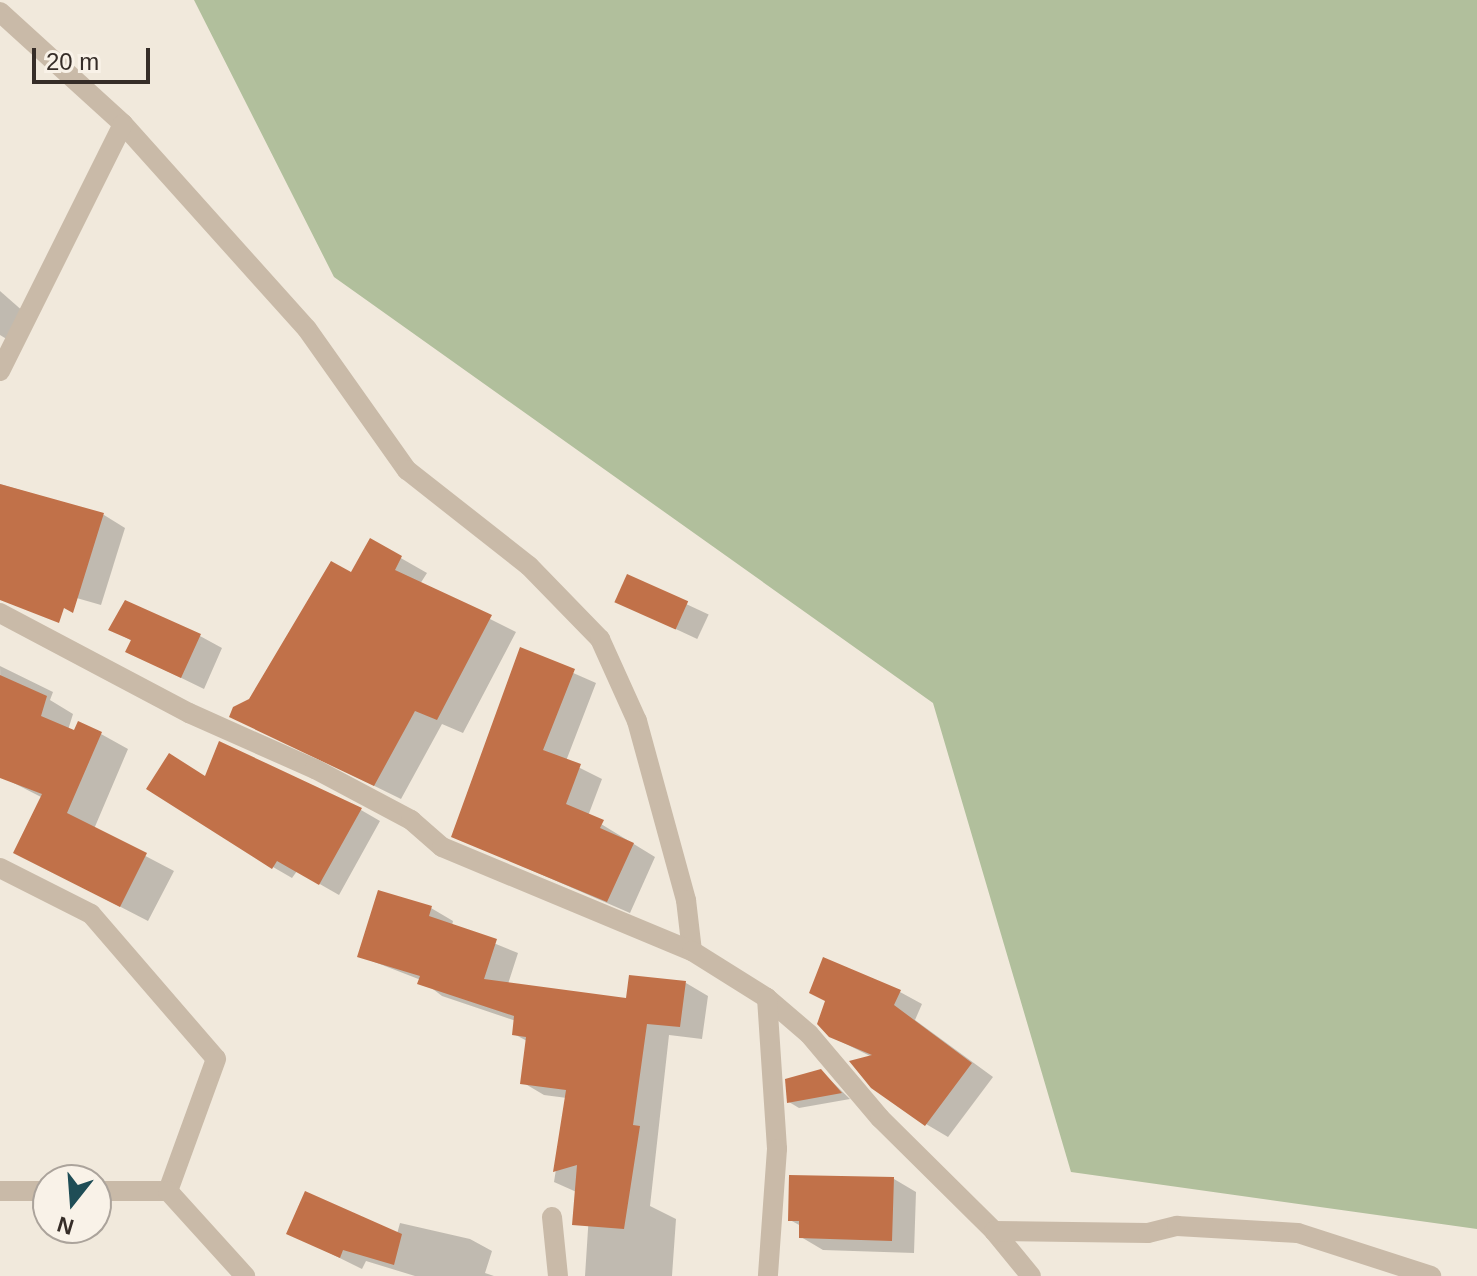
<!DOCTYPE html>
<html>
<head>
<meta charset="utf-8">
<style>
  body { margin:0 }
  #map { position:relative; width:1477px; height:1276px; overflow:hidden; background:#f1e9dc; font-family:Arial,sans-serif }
  div>[style] { position:absolute }
  [style*='--x'] { left:calc(var(--x)*1px); top:calc(var(--y)*1px); width:calc(var(--w)*1px); rotate:calc(var(--a)*1deg) }
  .green>* { inset:0; background:#b1bf9c }
  .shadow>* { inset:0; background:#0003; transform-origin:0 0 }
  .building>* { inset:0; background:#c17149; transform-origin:0 0 }
  .minor>* { height:20px; margin:-10px; padding:0 10px; transform-origin:10px; border-radius:10px; background:#c9baa8 }
  span { translate:-50% -50%; white-space:nowrap; text-align:center; line-height:1.15; -webkit-text-stroke:6px #f9f2e8; paint-order:stroke }
  .north { position:absolute; left:32px; top:1164px; width:80px; height:80px; box-sizing:border-box; background:#f9f2e8; border:2px solid #aba39b; border-radius:50%; rotate:197deg; font-size:22px; font-weight:700; line-height:32px; text-align:center; color:#362d28 }
  .north::after { content:''; display:block; margin:auto; width:28px; height:36px; background:#1f4d56; clip-path:polygon(50% 0,100% 100%,50% 72%,0 100%) }
  .scale { position:absolute; left:32px; top:48px; width:118px; height:36px; box-sizing:border-box; border:4px solid #362d28; border-top:0; padding-left:10px; font-size:24px; line-height:28px; white-space:nowrap; color:#362d28; -webkit-text-stroke:6px #f9f2e8; paint-order:stroke }
</style>
</head>
<body>
<div id="map">
  <div class="green">
    <div style="clip-path:polygon(194px 0,1477px 0,1477px 1229px,1071px 1172px,933px 703px,334px 277px)"></div>
  </div>
  <div class="shadow">
    <div style="clip-path:polygon(0 291px,33px 320px,18px 346px,0 335px)"></div>
    <div style="clip-path:polygon(0 484px,104px 515px,125px 528px,101px 605px,0 576px)"></div>
    <div style="clip-path:polygon(371px 541px,427px 573px,420px 584px,516px 632px,463px 733px,442px 724px,401px 799px,232px 716px,250px 701px,352px 575px)"></div>
    <div style="left:628px;top:577px;width:89px;height:27px;rotate:25deg"></div>
    <div style="clip-path:polygon(111px 629px,200px 636px,222px 648px,204px 689px,128px 652px,132px 641px)"></div>
    <div style="clip-path:polygon(521px 650px,596px 683px,566px 761px,602px 779px,588px 816px,655px 857px,630px 913px,453px 836px)"></div>
    <div style="clip-path:polygon(0 666px,53px 692px,50px 700px,73px 714px,68px 730px,101px 734px,128px 749px,94px 829px,174px 871px,148px 921px,16px 853px,43px 798px,2px 777px)"></div>
    <div style="clip-path:polygon(207px 778px,361px 810px,380px 821px,339px 895px,297px 871px,292px 878px,273px 867px)"></div>
    <div style="clip-path:polygon(431px 908px,453px 921px,452px 926px,518px 953px,508px 984px,628px 1000px,686px 983px,708px 996px,702px 1039px,669px 1035px,650px 1206px,676px 1219px,672px 1276px,585px 1276px,590px 1198px,554px 1182px,567px 1098px,544px 1095px,522px 1082px,527px 1041px,514px 1034px,516px 1021px,442px 996px,421px 980px,359px 956px)"></div>
    <div style="clip-path:polygon(900px 992px,922px 1004px,915px 1020px,993px 1077px,948px 1137px,926px 1124px,872px 1057px,830px 1036px)"></div>
    <div style="clip-path:polygon(821px 1071px,850px 1099px,799px 1108px,789px 1102px)"></div>
    <div style="clip-path:polygon(894px 1179px,916px 1192px,914px 1253px,823px 1250px,801px 1237px,801px 1226px,790px 1220px)"></div>
    <div style="clip-path:polygon(400px 1223px,470px 1239px,492px 1251px,485px 1273px,494px 1276px,415px 1276px,366px 1261px,362px 1269px,289px 1233px,397px 1234px)"></div>
  </div>
  <div class="building">
    <div style="clip-path:polygon(0 484px,104px 513px,73px 613px,64px 608px,59px 623px,0 600px)"></div>
    <div style="clip-path:polygon(370px 538px,402px 556px,395px 570px,492px 615px,437px 720px,415px 711px,374px 786px,229px 717px,233px 707px,249px 699px,331px 561px,351px 572px)"></div>
    <div style="left:627px;top:574px;width:67px;height:31px;rotate:24deg"></div>
    <div style="clip-path:polygon(125px 600px,201px 634px,181px 678px,125px 652px,131px 640px,108px 630px)"></div>
    <div style="clip-path:polygon(520px 647px,575px 669px,543px 750px,581px 764px,566px 804px,604px 820px,600px 828px,634px 843px,607px 902px,451px 837px)"></div>
    <div style="clip-path:polygon(0 675px,47px 696px,41px 716px,74px 730px,78px 721px,102px 732px,67px 813px,147px 853px,120px 907px,13px 853px,42px 794px,0 778px)"></div>
    <div style="clip-path:polygon(219px 741px,362px 808px,319px 885px,277px 861px,272px 869px,146px 789px,169px 753px,205px 776px)"></div>
    <div style="clip-path:polygon(378px 890px,432px 906px,429px 916px,497px 939px,484px 979px,626px 998px,629px 975px,686px 981px,680px 1027px,647px 1024px,633px 1125px,640px 1126px,624px 1229px,572px 1225px,577px 1165px,553px 1172px,566px 1090px,520px 1084px,526px 1037px,512px 1035px,514px 1016px,417px 984px,420px 976px,357px 957px)"></div>
    <div style="clip-path:polygon(823px 957px,901px 990px,894px 1005px,972px 1063px,925px 1126px,871px 1088px,849px 1061px,872px 1055px,829px 1037px,817px 1024px,825px 1001px,809px 993px)"></div>
    <div style="clip-path:polygon(821px 1069px,842px 1093px,787px 1103px,785px 1079px)"></div>
    <div style="clip-path:polygon(789px 1175px,894px 1177px,892px 1241px,799px 1238px,799px 1221px,788px 1221px)"></div>
    <div style="clip-path:polygon(305px 1191px,402px 1234px,394px 1265px,343px 1250px,340px 1258px,286px 1234px)"></div>
  </div>
  <div class="minor">
    <div style="--x:0;--y:12;--w:166;--a:42.3"></div>
    <div style="--x:123;--y:124;--w:275;--a:48.1"></div>
    <div style="--x:307;--y:329;--w:173;--a:54.7"></div>
    <div style="--x:407;--y:470;--w:155;--a:38.2"></div>
    <div style="--x:529;--y:566;--w:102;--a:45.8"></div>
    <div style="--x:600;--y:639;--w:90;--a:65.7"></div>
    <div style="--x:637;--y:721;--w:186;--a:74.7"></div>
    <div style="--x:686;--y:900;--w:51;--a:83.3"></div>
    <div style="--x:0;--y:371;--w:276;--a:-63.5"></div>
    <div style="--x:0;--y:613;--w:214;--a:27.9"></div>
    <div style="--x:189;--y:713;--w:138;--a:24"></div>
    <div style="--x:315;--y:769;--w:109;--a:28"></div>
    <div style="--x:411;--y:820;--w:41;--a:41.1"></div>
    <div style="--x:442;--y:847;--w:271;--a:22.6"></div>
    <div style="--x:692;--y:951;--w:89;--a:32.1"></div>
    <div style="--x:767;--y:998;--w:55;--a:40.6"></div>
    <div style="--x:809;--y:1034;--w:110;--a:49.8"></div>
    <div style="--x:880;--y:1118;--w:161;--a:44.7"></div>
    <div style="--x:994;--y:1231;--w:58;--a:50.6"></div>
    <div style="--x:0;--y:868;--w:102;--a:26.8"></div>
    <div style="--x:91;--y:914;--w:191;--a:49.2"></div>
    <div style="--x:216;--y:1059;--w:140;--a:110"></div>
    <div style="--x:767;--y:998;--w:151;--a:86.2"></div>
    <div style="--x:777;--y:1149;--w:127;--a:94.1"></div>
    <div style="--x:0;--y:1191;--w:48;--a:0"></div>
    <div style="--x:96;--y:1191;--w:72;--a:0"></div>
    <div style="--x:168;--y:1191;--w:115;--a:47.8"></div>
    <div style="--x:552;--y:1217;--w:59;--a:84.2"></div>
    <div style="--x:994;--y:1231;--w:154;--a:0.7"></div>
    <div style="--x:1148;--y:1233;--w:30;--a:-14"></div>
    <div style="--x:1177;--y:1226;--w:121;--a:3.3"></div>
    <div style="--x:1298;--y:1233;--w:140;--a:17.9"></div>
  </div>
  <div class="north">N</div>
  <div class="scale">20 m</div>
</div>
</body>
</html>
